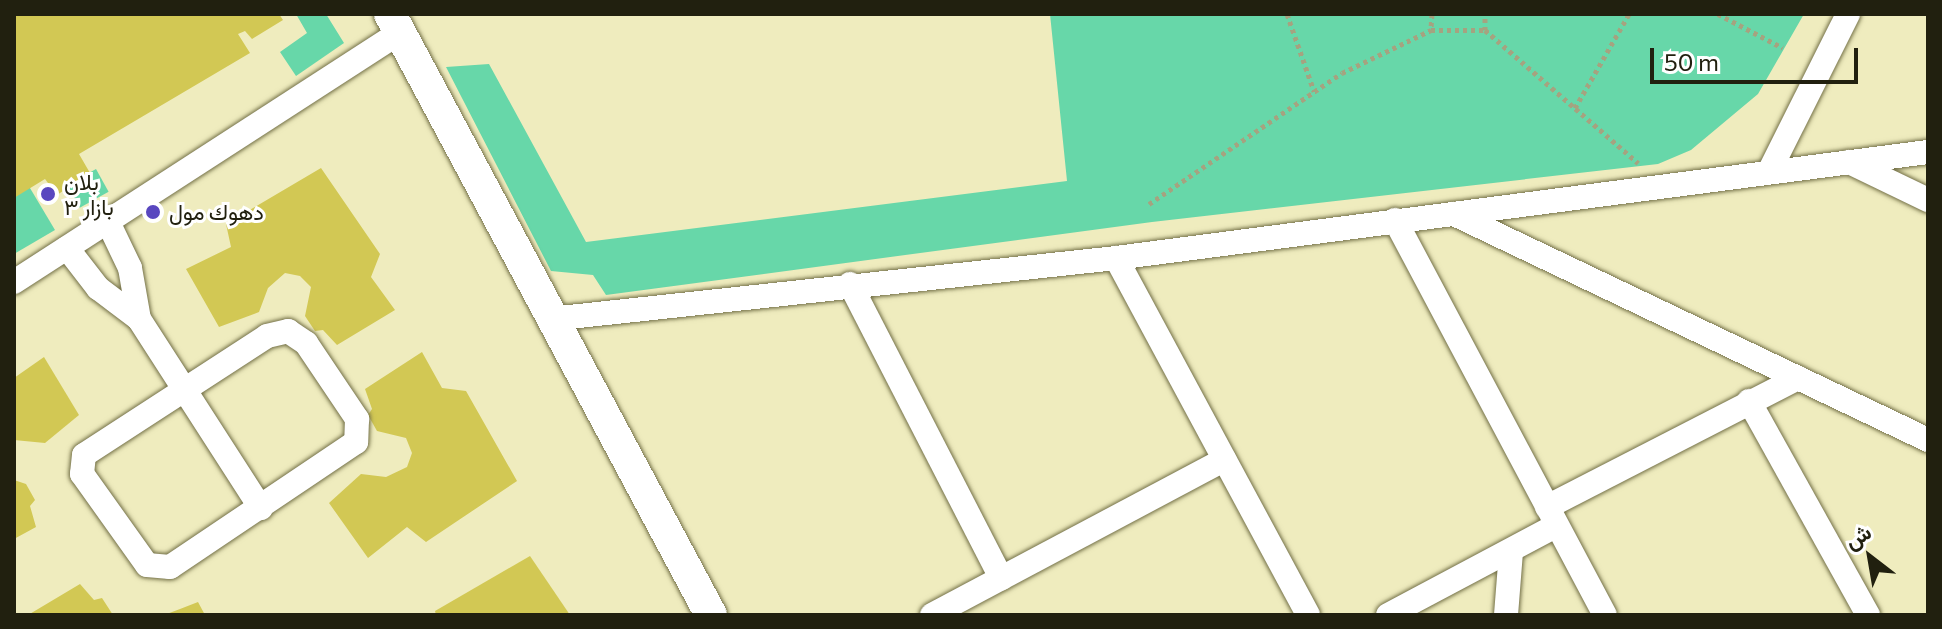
<!DOCTYPE html>
<html>
<head>
<meta charset="utf-8">
<style>
  body { margin:0 }
  #map { position:relative; width:1942px; height:629px; overflow:hidden; background:#efecbe; font-family:Commissioner,Vazirmatn,sans-serif }
  div>[style] { position:absolute }
  [style*='--x'] { left:calc(var(--x)*1px); top:calc(var(--y)*1px); width:calc(var(--w)*1px); rotate:calc(var(--a)*1deg) }
  .green>* { inset:0; background:#67d7a9; transform-origin:0 0 }
  .building>* { inset:0; background:#d2c854 }
  .path>* { height:5px; margin-top:-2.5px; transform-origin:0; background:repeating-linear-gradient(90deg,#a5a380 0 4px,transparent 0 8px) }
  .roads { filter:drop-shadow(0 0 2px #737047) drop-shadow(0 0 2px #737047) }
  .street>* { height:24px; margin:-12px; padding:0 12px; transform-origin:12px; border-radius:12px; background:#fff }
  .secondary>* { height:32px; margin:-16px; padding:0 16px; transform-origin:16px; border-radius:16px; background:#fff }
  .dots>* { width:22px; height:22px; translate:-50% -50%; box-sizing:border-box; border:4px solid #fff; border-radius:50% }
  span { translate:-50% -50%; white-space:nowrap; text-align:center; line-height:1.15; -webkit-text-stroke:6px #fff; paint-order:stroke }
  .poi-label { font-size:22px; color:#21200f }
  .left { translate:0 -50%; text-align:left }
  .frame { position:absolute; inset:0; border:16px solid #21200f; pointer-events:none }
  .north { position:absolute; left:1830px; top:517px; width:80px; height:80px; -webkit-text-stroke:6px #fff; paint-order:stroke; rotate:329deg; font-size:22px; font-weight:700; line-height:32px; text-align:center; color:#21200f }
  .north::after { content:''; display:block; margin:auto; width:28px; height:36px; background:#21200f; clip-path:polygon(50% 0,100% 100%,50% 72%,0 100%) }
  .scale { position:absolute; left:1650px; top:48px; width:208px; height:36px; box-sizing:border-box; border:4px solid #21200f; border-top:0; padding-left:10px; font-size:24px; line-height:28px; white-space:nowrap; color:#21200f; -webkit-text-stroke:6px #fff; paint-order:stroke }
</style>
</head>
<body>
<div id="map">
  <div class="green">
    <div style="clip-path:polygon(296px 14px,326px 14px,344px 43px,296px 76px,280px 52px,307px 33px)"></div>
    <div style="clip-path:polygon(1050px 14px,1804px 14px,1758px 94px,1691px 150px,1658px 164px,1152px 222px,606px 295px,593px 275px,551px 271px,446px 67px,489px 64px,586px 242px,1067px 181px)"></div>
    <div style="left:96px;top:169px;width:26px;height:33px;rotate:61deg"></div>
    <div style="clip-path:polygon(24px 178px,55px 230px,14px 254px,14px 185px)"></div>
  </div>
  <div class="building">
    <div style="clip-path:polygon(14px 14px,279px 14px,283px 20px,252px 39px,245px 31px,238px 34px,250px 53px,79px 154px,90px 173px,57px 195px,45px 179px,14px 198px)"></div>
    <div style="clip-path:polygon(321px 168px,380px 254px,371px 277px,395px 310px,337px 345px,323px 330px,315px 331px,305px 316px,311px 287px,300px 276px,285px 273px,268px 288px,259px 312px,219px 327px,186px 269px,231px 247px,226px 224px)"></div>
    <div style="clip-path:polygon(422px 352px,442px 388px,466px 391px,517px 481px,426px 542px,407px 527px,368px 558px,329px 503px,361px 474px,386px 477px,407px 467px,412px 453px,406px 438px,377px 431px,368px 415px,372px 409px,365px 389px)"></div>
    <div style="clip-path:polygon(44px 357px,79px 415px,45px 443px,14px 440px,14px 378px)"></div>
    <div style="clip-path:polygon(14px 480px,26px 484px,35px 500px,30px 506px,36px 527px,14px 539px)"></div>
    <div style="clip-path:polygon(530px 556px,570px 615px,436px 615px,435px 611px)"></div>
    <div style="clip-path:polygon(80px 584px,94px 600px,102px 598px,113px 615px,28px 615px)"></div>
    <div style="clip-path:polygon(198px 602px,205px 615px,164px 615px,180px 609px)"></div>
  </div>
  <div class="path">
    <div style="--x:1287;--y:14;--w:82;--a:70.7"></div>
    <div style="--x:1432;--y:14;--w:16;--a:94"></div>
    <div style="--x:1431;--y:30;--w:54;--a:0"></div>
    <div style="--x:1485;--y:30;--w:16;--a:-90"></div>
    <div style="--x:1718;--y:14;--w:73;--a:27.6"></div>
    <div style="--x:1485;--y:30;--w:203;--a:41"></div>
    <div style="--x:1575;--y:108;--w:108;--a:-60.1"></div>
    <div style="--x:1149;--y:204;--w:233;--a:-34.2"></div>
    <div style="--x:1342;--y:73;--w:99;--a:-25.8"></div>
  </div>
  <div class="roads">
    <div class="street">
      <div style="--x:1849;--y:162;--w:88;--a:25.7"></div>
      <div style="--x:1770;--y:170;--w:174;--a:-63.4"></div>
      <div style="--x:1454;--y:214;--w:525;--a:25.49"></div>
      <div style="--x:1395;--y:220;--w:447;--a:62"></div>
      <div style="--x:108;--y:222;--w:51;--a:64.4"></div>
      <div style="--x:130;--y:268;--w:52;--a:80"></div>
      <div style="--x:139;--y:319;--w:225;--a:57.2"></div>
      <div style="--x:67;--y:248;--w:51;--a:52.2"></div>
      <div style="--x:98;--y:288;--w:51;--a:37.1"></div>
      <div style="--x:1116;--y:258;--w:405;--a:61.7"></div>
      <div style="--x:14;--y:282;--w:460;--a:-32.9"></div>
      <div style="--x:850;--y:284;--w:331;--a:62.8"></div>
      <div style="--x:551;--y:319;--w:568;--a:-6.16"></div>
      <div style="--x:1116;--y:258;--w:819;--a:-7.44"></div>
      <div style="--x:288;--y:331;--w:22;--a:34"></div>
      <div style="--x:306;--y:343;--w:92;--a:56.1"></div>
      <div style="--x:357;--y:419;--w:23;--a:92"></div>
      <div style="--x:356;--y:442;--w:224;--a:146.1"></div>
      <div style="--x:170;--y:567;--w:23;--a:-175"></div>
      <div style="--x:147;--y:565;--w:112;--a:-125.5"></div>
      <div style="--x:82;--y:474;--w:19;--a:-84"></div>
      <div style="--x:84;--y:455;--w:218;--a:-33"></div>
      <div style="--x:267;--y:336;--w:22;--a:-13"></div>
      <div style="--x:1749;--y:401;--w:245;--a:60.9"></div>
      <div style="--x:1547;--y:507;--w:282;--a:-27.2"></div>
      <div style="--x:932;--y:615;--w:331;--a:-28"></div>
      <div style="--x:1388;--y:615;--w:191;--a:-28"></div>
      <div style="--x:1506;--y:615;--w:64;--a:-85.5"></div>
    </div>
    <div class="secondary">
      <div style="--x:390;--y:14;--w:681;--a:61.89"></div>
    </div>
  </div>
  <div class="dots">
    <div style="left:48px;top:194px;background:#5947bf"></div>
    <div style="left:153px;top:212px;background:#5947bf"></div>
  </div>
  <div class="poi-label">
    <span class="left" style="left:64px;top:194px">بلان<br>بازار ٣</span>
    <span class="left" style="left:169px;top:212px">دهوك مول</span>
  </div>
  <div class="frame"></div>
  <div class="north">ش</div>
  <div class="scale">50 m</div>
</div>
</body>
</html>
